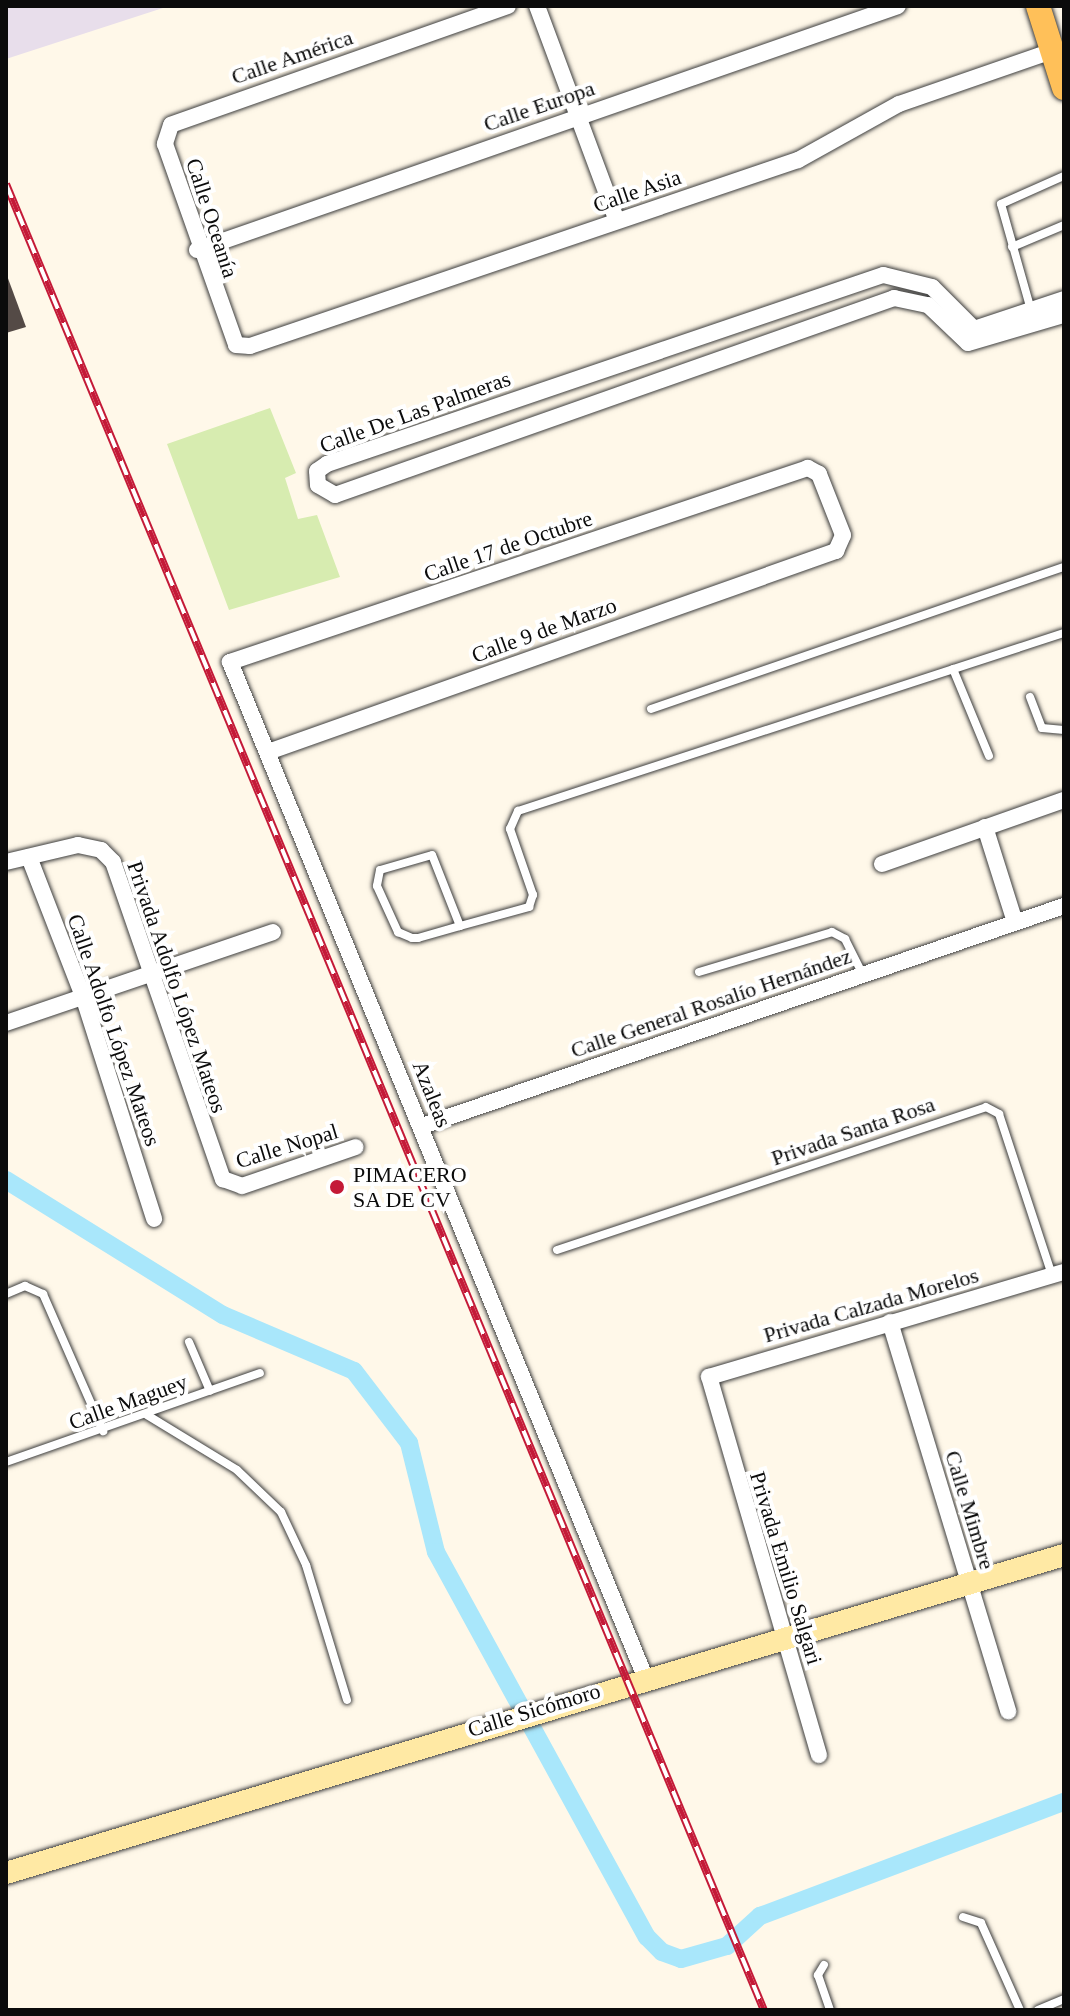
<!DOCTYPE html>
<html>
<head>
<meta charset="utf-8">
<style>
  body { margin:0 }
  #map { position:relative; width:1070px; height:2016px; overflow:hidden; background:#fff8e9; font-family:Georgia,serif }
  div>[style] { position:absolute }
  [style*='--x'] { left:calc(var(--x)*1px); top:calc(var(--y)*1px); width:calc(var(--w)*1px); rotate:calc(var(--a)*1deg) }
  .industrial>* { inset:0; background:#e8deeb }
  .green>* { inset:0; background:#d7ecb0 }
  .canal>* { height:18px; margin:-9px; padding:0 9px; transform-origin:9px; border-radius:9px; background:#a9e7fb }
  .building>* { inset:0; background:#544a46 }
  .roads { filter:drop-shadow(0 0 2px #3e3e3e) drop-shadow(0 0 2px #3e3e3e) }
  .lane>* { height:8px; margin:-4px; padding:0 4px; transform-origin:4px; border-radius:4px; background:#fff }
  .street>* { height:16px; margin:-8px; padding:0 8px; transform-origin:8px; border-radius:8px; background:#fff }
  .secondary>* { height:22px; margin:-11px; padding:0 11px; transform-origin:11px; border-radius:11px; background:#ffe9a4 }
  .primary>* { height:24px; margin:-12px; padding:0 12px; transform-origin:12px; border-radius:12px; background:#ffc059 }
  .rail>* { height:8px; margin-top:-4px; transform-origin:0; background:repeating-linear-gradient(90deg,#fff 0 15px,#c41a38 0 30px); box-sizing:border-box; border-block:2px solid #c41a38 }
  .dots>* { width:22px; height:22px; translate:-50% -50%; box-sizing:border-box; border:4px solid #fff; border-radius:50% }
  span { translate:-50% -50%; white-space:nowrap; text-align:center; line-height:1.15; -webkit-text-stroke:8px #fff; paint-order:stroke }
  .street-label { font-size:22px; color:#0b0b0b }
  .poi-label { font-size:22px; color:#0b0b0b }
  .left { translate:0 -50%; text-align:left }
  .frame { position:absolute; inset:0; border:8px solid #0b0b0b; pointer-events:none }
</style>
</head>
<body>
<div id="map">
  <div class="industrial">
    <div style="clip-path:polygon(6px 6px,169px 6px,6px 59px)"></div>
  </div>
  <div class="green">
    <div style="clip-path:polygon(270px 408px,296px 473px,285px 478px,298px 519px,317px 515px,340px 577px,229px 610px,167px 444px)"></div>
  </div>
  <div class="canal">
    <div style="--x:6;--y:1180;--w:256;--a:31.9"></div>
    <div style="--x:223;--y:1315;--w:142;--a:23.1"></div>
    <div style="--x:354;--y:1371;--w:91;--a:52.6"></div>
    <div style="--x:409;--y:1443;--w:112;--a:76.1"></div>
    <div style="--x:436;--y:1552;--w:439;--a:61.3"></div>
    <div style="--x:647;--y:1937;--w:21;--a:45"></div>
    <div style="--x:662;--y:1952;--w:20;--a:20"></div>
    <div style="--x:681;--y:1959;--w:48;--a:-15.8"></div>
    <div style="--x:727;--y:1946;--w:45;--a:-42.3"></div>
    <div style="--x:760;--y:1916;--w:325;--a:-20.6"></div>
  </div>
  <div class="building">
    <div style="clip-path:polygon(6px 273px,26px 327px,6px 333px)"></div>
  </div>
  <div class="roads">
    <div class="lane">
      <div style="--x:1012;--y:247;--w:56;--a:-22.9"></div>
      <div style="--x:1031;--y:310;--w:110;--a:-105.8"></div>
      <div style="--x:1001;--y:204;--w:69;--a:-24"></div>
      <div style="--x:953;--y:669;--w:94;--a:67.5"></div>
      <div style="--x:1030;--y:697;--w:33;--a:69"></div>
      <div style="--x:1042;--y:728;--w:22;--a:5"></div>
      <div style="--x:651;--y:709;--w:437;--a:-19"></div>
      <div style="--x:460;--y:926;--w:76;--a:-111.5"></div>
      <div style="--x:432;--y:855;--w:54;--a:163.9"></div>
      <div style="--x:380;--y:870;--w:16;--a:101"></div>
      <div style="--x:377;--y:886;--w:51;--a:65.5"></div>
      <div style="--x:398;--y:932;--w:15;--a:23"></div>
      <div style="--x:412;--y:938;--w:6;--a:0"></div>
      <div style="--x:418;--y:938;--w:44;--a:-15.9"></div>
      <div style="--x:460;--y:926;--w:72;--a:-15.4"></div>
      <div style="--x:529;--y:907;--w:13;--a:-72"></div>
      <div style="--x:533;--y:895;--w:70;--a:-109.2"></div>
      <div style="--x:510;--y:829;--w:20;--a:-66"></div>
      <div style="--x:518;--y:811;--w:574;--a:-18.06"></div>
      <div style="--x:699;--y:972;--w:139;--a:-16.7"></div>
      <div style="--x:832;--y:932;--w:15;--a:28"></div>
      <div style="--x:845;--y:939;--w:40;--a:63.4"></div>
      <div style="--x:557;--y:1250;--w:452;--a:-18.4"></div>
      <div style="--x:986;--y:1107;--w:15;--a:28"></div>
      <div style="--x:999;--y:1114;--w:169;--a:71.8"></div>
      <div style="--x:6;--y:1294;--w:21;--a:-23"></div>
      <div style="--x:25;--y:1286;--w:20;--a:24"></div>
      <div style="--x:43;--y:1294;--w:150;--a:66.3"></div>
      <div style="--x:189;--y:1342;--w:53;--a:66.8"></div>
      <div style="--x:147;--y:1415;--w:105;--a:31.4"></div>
      <div style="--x:237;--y:1470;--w:61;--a:43.7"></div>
      <div style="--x:281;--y:1512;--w:59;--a:64.7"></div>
      <div style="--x:306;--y:1565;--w:141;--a:73.1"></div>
      <div style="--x:6;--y:1462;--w:269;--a:-19.3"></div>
      <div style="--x:963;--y:1917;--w:19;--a:18"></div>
      <div style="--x:981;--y:1923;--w:95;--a:65.9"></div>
      <div style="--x:824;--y:1965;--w:12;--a:121"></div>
      <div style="--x:818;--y:1975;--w:37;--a:71"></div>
      <div style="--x:1038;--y:2010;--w:28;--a:-23"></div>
    </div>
    <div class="street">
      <div style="--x:508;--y:6;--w:357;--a:160.6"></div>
      <div style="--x:171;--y:125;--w:20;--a:108"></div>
      <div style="--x:165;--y:144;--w:213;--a:70.5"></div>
      <div style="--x:236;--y:345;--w:14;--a:4"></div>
      <div style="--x:250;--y:346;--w:579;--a:-18.75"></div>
      <div style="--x:798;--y:160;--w:115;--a:-29"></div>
      <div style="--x:899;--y:104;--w:162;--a:-19.1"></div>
      <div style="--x:537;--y:6;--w:229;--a:69.6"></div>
      <div style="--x:197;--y:250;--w:742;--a:-19.19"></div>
      <div style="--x:1064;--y:299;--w:95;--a:161.6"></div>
      <div style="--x:974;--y:329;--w:59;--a:-135"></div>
      <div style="--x:932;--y:287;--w:50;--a:-166.2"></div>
      <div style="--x:883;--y:275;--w:587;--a:161.23"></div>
      <div style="--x:327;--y:464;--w:12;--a:145"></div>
      <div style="--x:317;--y:471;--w:14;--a:86"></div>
      <div style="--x:318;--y:485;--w:20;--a:30"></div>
      <div style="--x:335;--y:495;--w:593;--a:-19.41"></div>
      <div style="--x:894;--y:298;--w:35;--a:12"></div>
      <div style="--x:928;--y:305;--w:55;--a:43.5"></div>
      <div style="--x:968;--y:343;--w:100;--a:-16.3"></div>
      <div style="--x:268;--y:752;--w:603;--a:-19.49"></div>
      <div style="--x:836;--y:551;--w:17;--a:-66"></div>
      <div style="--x:843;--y:535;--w:66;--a:-111.5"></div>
      <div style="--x:819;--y:474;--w:13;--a:-151"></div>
      <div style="--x:808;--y:468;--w:610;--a:161.45"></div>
      <div style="--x:230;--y:662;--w:1097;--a:67.76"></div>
      <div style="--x:985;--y:827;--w:100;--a:72.5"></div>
      <div style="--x:29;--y:857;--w:149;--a:68.8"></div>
      <div style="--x:83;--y:996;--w:234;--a:72.3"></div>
      <div style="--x:6;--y:862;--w:74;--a:-13.3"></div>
      <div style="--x:78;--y:845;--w:24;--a:12"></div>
      <div style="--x:101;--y:850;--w:17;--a:45"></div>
      <div style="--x:113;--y:862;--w:336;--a:70.9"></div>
      <div style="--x:223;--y:1179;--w:20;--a:20"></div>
      <div style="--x:242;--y:1186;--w:120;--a:-18.9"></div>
      <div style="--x:882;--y:864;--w:193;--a:-19.4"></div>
      <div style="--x:6;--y:1023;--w:282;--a:-18.8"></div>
      <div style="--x:422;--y:1126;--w:679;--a:-18.92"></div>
      <div style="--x:890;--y:1322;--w:407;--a:73.1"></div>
      <div style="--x:819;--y:1755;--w:394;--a:-106.2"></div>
      <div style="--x:709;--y:1377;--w:370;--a:-16.5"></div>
    </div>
    <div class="secondary">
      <div style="--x:6;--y:1873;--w:1105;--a:-16.73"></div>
    </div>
    <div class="primary">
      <div style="--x:1038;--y:6;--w:86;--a:72.4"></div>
    </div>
  </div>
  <div class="rail">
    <div style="--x:6;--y:184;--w:1977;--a:67.46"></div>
  </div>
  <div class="dots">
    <div style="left:337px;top:1187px;background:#c41a38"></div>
  </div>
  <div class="street-label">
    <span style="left:292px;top:57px;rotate:-19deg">Calle América</span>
    <span style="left:539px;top:106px;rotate:-19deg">Calle Europa</span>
    <span style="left:637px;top:191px;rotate:-19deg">Calle Asia</span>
    <span style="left:212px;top:218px;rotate:72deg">Calle Oceanía</span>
    <span style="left:415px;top:412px;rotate:-20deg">Calle De Las Palmeras</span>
    <span style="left:508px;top:546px;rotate:-19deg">Calle 17 de Octubre</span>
    <span style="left:544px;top:630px;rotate:-20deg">Calle 9 de Marzo</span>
    <span style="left:177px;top:987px;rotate:71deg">Privada Adolfo López Mateos</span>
    <span style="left:711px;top:1003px;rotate:-19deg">Calle General Rosalío Hernández</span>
    <span style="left:114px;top:1030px;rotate:71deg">Calle Adolfo López Mateos</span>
    <span style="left:432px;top:1094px;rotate:68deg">Azaleas</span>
    <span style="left:853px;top:1131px;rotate:-19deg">Privada Santa Rosa</span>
    <span style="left:287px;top:1146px;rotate:-17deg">Calle Nopal</span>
    <span style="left:871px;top:1305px;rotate:-16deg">Privada Calzada Morelos</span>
    <span style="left:128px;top:1402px;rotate:-20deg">Calle Maguey</span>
    <span style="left:970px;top:1510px;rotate:73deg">Calle Mimbre</span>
    <span style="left:786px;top:1568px;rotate:73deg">Privada Emilio Salgari</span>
    <span style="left:534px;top:1710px;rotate:-17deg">Calle Sicómoro</span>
  </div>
  <div class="poi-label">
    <span class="left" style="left:353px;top:1187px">PIMACERO<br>SA DE CV</span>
  </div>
  <div class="frame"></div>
</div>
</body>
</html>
